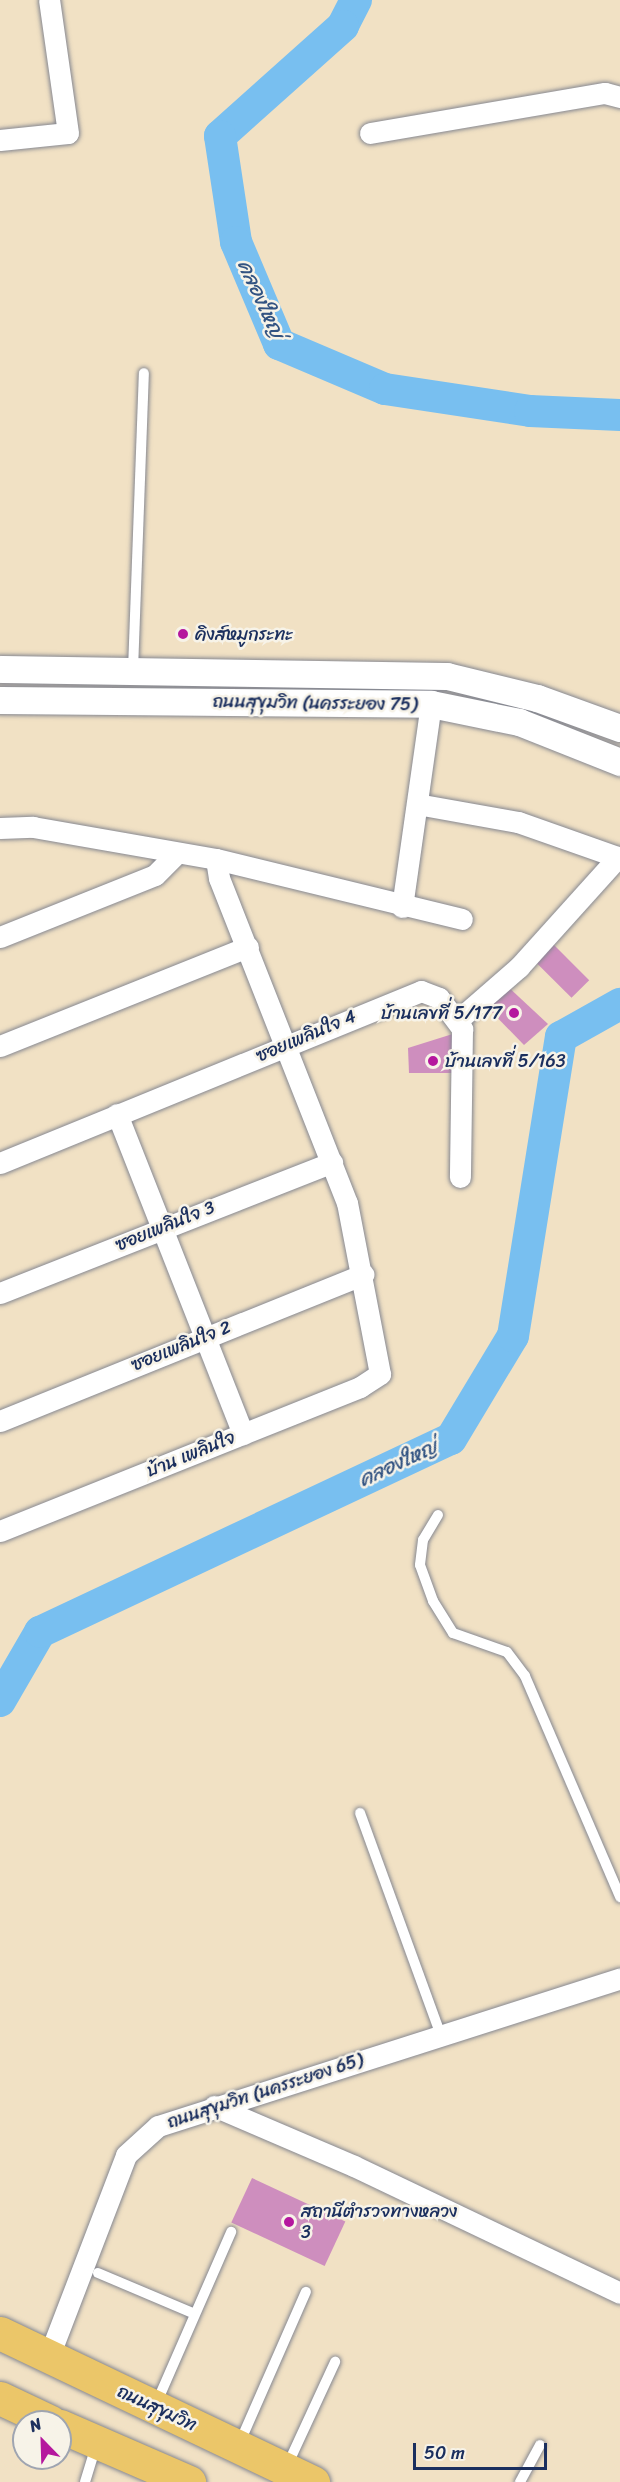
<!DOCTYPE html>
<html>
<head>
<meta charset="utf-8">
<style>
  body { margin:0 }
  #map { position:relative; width:620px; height:2482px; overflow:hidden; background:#f1e1c4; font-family:Sriracha,"Playpen Sans Thai",sans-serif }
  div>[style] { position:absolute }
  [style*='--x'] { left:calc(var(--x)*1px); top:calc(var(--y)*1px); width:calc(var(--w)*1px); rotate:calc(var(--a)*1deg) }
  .river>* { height:32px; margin:-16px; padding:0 16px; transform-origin:16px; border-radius:16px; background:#78bff0 }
  .building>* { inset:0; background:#ce8ebe; transform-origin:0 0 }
  .roads { filter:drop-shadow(0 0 2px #868891) drop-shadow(0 0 2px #868891) }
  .service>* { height:10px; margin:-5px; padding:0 5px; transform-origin:5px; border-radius:5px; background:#fff }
  .minor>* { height:21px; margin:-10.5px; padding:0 10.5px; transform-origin:10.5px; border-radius:10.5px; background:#fff }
  .tertiary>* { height:27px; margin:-13.5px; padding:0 13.5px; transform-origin:13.5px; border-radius:13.5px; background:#fff }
  .primary>* { height:33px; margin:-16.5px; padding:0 16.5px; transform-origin:16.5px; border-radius:16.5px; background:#ebc669 }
  .dots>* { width:16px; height:16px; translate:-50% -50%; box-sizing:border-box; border:3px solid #f7f3e8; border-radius:50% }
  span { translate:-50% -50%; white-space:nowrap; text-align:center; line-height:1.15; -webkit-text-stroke:5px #f7f3e8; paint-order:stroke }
  .poi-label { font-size:18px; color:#1b2f5e }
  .left { translate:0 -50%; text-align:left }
  .right { translate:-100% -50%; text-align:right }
  .street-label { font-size:18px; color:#1b2f5e }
  .water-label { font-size:20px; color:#325382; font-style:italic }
  .north { position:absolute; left:12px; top:2410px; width:60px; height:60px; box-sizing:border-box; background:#f7f3e8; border:2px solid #9fa5b1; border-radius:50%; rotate:337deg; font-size:16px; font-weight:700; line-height:24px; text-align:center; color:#1b2f5e }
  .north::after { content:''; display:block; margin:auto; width:21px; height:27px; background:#b5179e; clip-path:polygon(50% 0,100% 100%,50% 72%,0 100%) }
  .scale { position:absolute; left:413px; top:2443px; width:134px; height:27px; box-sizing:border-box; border:3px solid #1b2f5e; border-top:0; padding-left:8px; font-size:18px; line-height:21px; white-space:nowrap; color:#1b2f5e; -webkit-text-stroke:4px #f7f3e8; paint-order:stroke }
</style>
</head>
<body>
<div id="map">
  <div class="river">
    <div style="--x:356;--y:0;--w:29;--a:117"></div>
    <div style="--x:343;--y:26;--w:165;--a:138.2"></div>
    <div style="--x:220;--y:136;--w:107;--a:81.4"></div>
    <div style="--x:236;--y:242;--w:111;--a:67.1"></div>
    <div style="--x:279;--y:344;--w:115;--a:23"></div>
    <div style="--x:385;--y:389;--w:147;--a:8.6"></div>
    <div style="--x:530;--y:411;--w:90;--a:2.5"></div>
    <div style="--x:0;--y:1701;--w:80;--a:-59.9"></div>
    <div style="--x:40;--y:1632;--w:454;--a:-25.2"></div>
    <div style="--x:451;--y:1439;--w:120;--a:-59"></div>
    <div style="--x:513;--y:1336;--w:303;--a:-80.9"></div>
    <div style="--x:561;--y:1037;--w:68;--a:-29.2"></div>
  </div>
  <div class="building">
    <div style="left:551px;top:942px;width:54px;height:25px;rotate:45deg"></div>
    <div style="clip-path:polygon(504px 983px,548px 1024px,524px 1045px,482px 1002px)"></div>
    <div style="clip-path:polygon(459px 1032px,457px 1073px,409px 1073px,408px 1048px)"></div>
    <div style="left:252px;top:2178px;width:103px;height:49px;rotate:25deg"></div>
  </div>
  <div class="roads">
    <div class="service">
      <div style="--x:133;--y:670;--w:297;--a:-87.9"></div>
      <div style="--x:438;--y:1515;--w:29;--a:121"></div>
      <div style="--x:423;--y:1540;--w:25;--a:97"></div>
      <div style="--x:420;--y:1565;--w:38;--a:70"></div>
      <div style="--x:433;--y:1601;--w:38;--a:58"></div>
      <div style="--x:453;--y:1633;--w:57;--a:19.4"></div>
      <div style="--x:507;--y:1652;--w:30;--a:53"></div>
      <div style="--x:525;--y:1676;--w:241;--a:66.7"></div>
      <div style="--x:360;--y:1813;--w:237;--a:70"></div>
      <div style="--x:98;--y:2273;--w:105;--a:22.9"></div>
      <div style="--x:156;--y:2404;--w:188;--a:-66.4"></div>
      <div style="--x:240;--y:2442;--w:164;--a:-66.3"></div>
      <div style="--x:287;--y:2466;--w:115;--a:-65.2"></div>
      <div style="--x:85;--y:2482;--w:37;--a:-73"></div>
      <div style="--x:520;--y:2482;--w:42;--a:-61.6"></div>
    </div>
    <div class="minor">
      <div style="--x:370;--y:133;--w:238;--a:-9.7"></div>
      <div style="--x:605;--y:93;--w:16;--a:15"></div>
      <div style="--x:0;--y:140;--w:68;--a:-5.9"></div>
      <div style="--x:68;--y:133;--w:134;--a:-98.1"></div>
      <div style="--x:417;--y:804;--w:103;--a:10.1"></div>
      <div style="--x:518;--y:822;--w:108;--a:19.4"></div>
      <div style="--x:0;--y:828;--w:33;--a:-2"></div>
      <div style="--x:33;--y:827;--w:186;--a:9.9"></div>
      <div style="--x:216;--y:859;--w:253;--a:13.7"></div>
      <div style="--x:402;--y:907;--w:205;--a:-81.9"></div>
      <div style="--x:0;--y:937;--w:167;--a:-21.8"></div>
      <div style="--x:155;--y:875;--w:30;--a:-45"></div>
      <div style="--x:458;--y:1020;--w:81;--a:-41"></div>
      <div style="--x:519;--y:967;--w:148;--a:-48"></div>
      <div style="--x:0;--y:1046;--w:267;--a:-21.8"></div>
      <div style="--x:117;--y:1114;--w:344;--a:68.5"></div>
      <div style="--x:0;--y:1163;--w:455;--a:-22.2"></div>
      <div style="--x:421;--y:991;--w:19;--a:21"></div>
      <div style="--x:439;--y:998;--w:39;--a:53"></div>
      <div style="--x:462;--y:1029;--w:148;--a:90.8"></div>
      <div style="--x:0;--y:1293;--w:357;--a:-21.5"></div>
      <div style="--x:0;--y:1421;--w:392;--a:-22"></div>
      <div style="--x:0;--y:1531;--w:388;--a:-21.8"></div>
      <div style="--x:360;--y:1387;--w:24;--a:-33"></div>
      <div style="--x:380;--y:1374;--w:174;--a:-100.9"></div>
      <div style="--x:347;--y:1203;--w:349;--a:-111.5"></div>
      <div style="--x:219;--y:878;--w:19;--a:-99"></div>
      <div style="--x:214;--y:2106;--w:152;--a:23.2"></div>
      <div style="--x:354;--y:2166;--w:295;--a:25.5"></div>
      <div style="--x:49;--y:2356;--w:215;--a:-69"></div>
      <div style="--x:126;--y:2155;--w:43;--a:-42.2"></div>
      <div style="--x:158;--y:2126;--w:485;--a:-17.7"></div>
    </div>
    <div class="tertiary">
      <div style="--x:0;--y:669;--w:447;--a:0.9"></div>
      <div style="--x:447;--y:676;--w:93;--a:13.7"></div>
      <div style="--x:537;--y:698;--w:88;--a:19.9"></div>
      <div style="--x:0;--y:700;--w:431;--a:0.5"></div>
      <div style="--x:431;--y:704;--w:90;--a:11.6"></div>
      <div style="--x:519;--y:722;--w:109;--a:21.6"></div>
    </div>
    <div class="primary">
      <div style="--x:0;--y:2333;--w:347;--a:25.5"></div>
      <div style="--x:0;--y:2398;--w:56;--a:25.2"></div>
      <div style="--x:60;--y:2426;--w:141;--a:23.5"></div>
    </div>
  </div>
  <div class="dots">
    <div style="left:183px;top:634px;background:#b5179e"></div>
    <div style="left:514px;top:1013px;background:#b5179e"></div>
    <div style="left:433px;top:1061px;background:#b5179e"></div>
    <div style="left:289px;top:2222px;background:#b5179e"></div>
  </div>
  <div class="poi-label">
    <span class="left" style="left:195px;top:634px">คิงส์หมูกระทะ</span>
    <span class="right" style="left:502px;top:1013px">บ้านเลขที่ 5/177</span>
    <span class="left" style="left:445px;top:1061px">บ้านเลขที่ 5/163</span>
    <span class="left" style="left:301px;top:2222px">สถานีตำรวจทางหลวง<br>3</span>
  </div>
  <div class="street-label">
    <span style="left:315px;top:703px;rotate:1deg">ถนนสุขุมวิท (นครระยอง 75)</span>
    <span style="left:306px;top:1036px;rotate:-23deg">ซอยเพลินใจ 4</span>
    <span style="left:165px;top:1226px;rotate:-22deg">ซอยเพลินใจ 3</span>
    <span style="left:181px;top:1346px;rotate:-22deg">ซอยเพลินใจ 2</span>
    <span style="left:191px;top:1454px;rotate:-22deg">บ้าน เพลินใจ</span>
    <span style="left:265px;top:2091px;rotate:-18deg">ถนนสุขุมวิท (นครระยอง 65)</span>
    <span style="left:157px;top:2408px;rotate:25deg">ถนนสุขุมวิท</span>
  </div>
  <div class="water-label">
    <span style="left:261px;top:299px;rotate:65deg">คลองใหญ่</span>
    <span style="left:398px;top:1463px;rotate:-25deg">คลองใหญ่</span>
  </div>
  <div class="north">N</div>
  <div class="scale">50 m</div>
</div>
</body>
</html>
